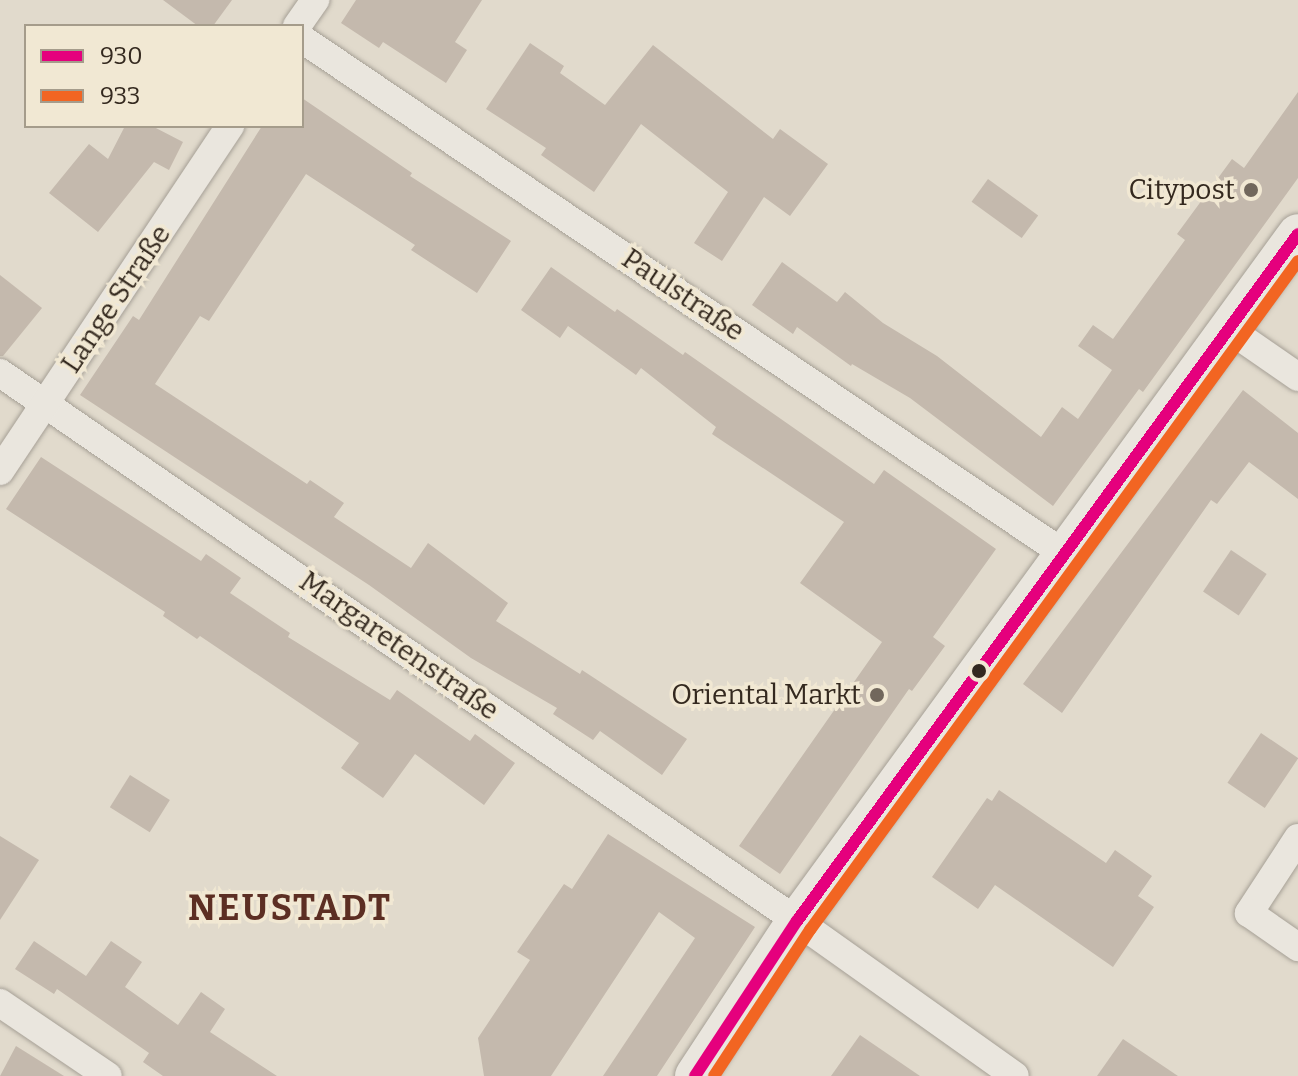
<!DOCTYPE html>
<html>
<head>
<meta charset="utf-8">
<style>
  body { margin:0 }
  #map { position:relative; width:1298px; height:1076px; overflow:hidden; background:#e1dacc; font-family:Bitter,serif }
  div>[style] { position:absolute }
  [style*='--x'] { left:calc(var(--x)*1px); top:calc(var(--y)*1px); width:calc(var(--w)*1px); rotate:calc(var(--a)*1deg) }
  .building>* { inset:0; background:#c4b9ad; transform-origin:0 0 }
  .roads { filter:drop-shadow(0 0 2px #a6a096) drop-shadow(0 0 2px #a6a096) }
  .street>* { height:28px; margin:-14px; padding:0 14px; transform-origin:14px; border-radius:14px; background:#eae6de }
  .secondary>* { height:40px; margin:-20px; padding:0 20px; transform-origin:20px; border-radius:20px; background:#eae6de }
  .bus-1>* { height:12px; margin:-6px; padding:0 6px; transform-origin:6px; border-radius:6px; background:#e5007d }
  .bus-2>* { height:12px; margin:-6px; padding:0 6px; transform-origin:6px; border-radius:6px; background:#f26522 }
  .dots>* { width:22px; height:22px; translate:-50% -50%; box-sizing:border-box; border:4px solid #f1e8d3; border-radius:50% }
  span { translate:-50% -50%; white-space:nowrap; text-align:center; line-height:1.15; -webkit-text-stroke:7px #f1e8d3; paint-order:stroke }
  .poi-label { font-size:28px; color:#34291f }
  .right { translate:-100% -50%; text-align:right }
  .street-label { font-size:28px; color:#34291f }
  .district-label { font-size:36px; color:#5c2e23; font-weight:700; letter-spacing:2px }
  .legend { position:absolute; left:24px; top:24px; width:280px; height:104px; box-sizing:border-box; background:#f1e8d3; border:2px solid #a59c8b; margin:0; padding:10px 14px; list-style:none; font-size:24px; color:#34291f }
  .legend li { display:flex; align-items:center; gap:16px; height:40px }
  .legend b { width:40px; border:2px solid #a59c8b }
</style>
</head>
<body>
<div id="map">
  <div class="building">
    <div style="clip-path:polygon(163px 0,232px 0,213px 26px,198px 26px)"></div>
    <div style="clip-path:polygon(356px 0,482px 0,455px 42px,467px 50px,446px 83px,383px 42px,379px 48px,341px 23px)"></div>
    <div style="clip-path:polygon(530px 43px,564px 66px,560px 73px,605px 105px,653px 45px,773px 139px,780px 129px,828px 164px,790px 216px,764px 197px,722px 261px,694px 243px,728px 192px,641px 124px,594px 192px,541px 155px,546px 148px,486px 109px)"></div>
    <div style="clip-path:polygon(1298px 92px,1298px 178px,1143px 392px,1139px 389px,1053px 506px,910px 398px,852px 364px,851px 366px,797px 327px,793px 334px,752px 305px,782px 262px,837px 302px,845px 292px,883px 323px,937px 356px,1041px 437px,1062px 407px,1078px 419px,1112px 370px,1078px 346px,1093px 325px,1113px 339px,1185px 240px,1177px 234px,1232px 159px,1244px 168px)"></div>
    <div style="clip-path:polygon(302px 98px,412px 173px,410px 176px,511px 241px,477px 293px,411px 250px,415px 245px,306px 174px,209px 321px,200px 316px,155px 384px,307px 484px,310px 480px,344px 503px,334px 517px,411px 568px,428px 543px,508px 603px,496px 621px,580px 674px,582px 670px,687px 739px,662px 775px,600px 731px,593px 740px,553px 714px,557px 708px,471px 658px,369px 585px,80px 395px,133px 316px,139px 320px,262px 126px,302px 126px)"></div>
    <div style="clip-path:polygon(125px 126px,152px 126px,183px 142px,169px 170px,154px 162px,98px 232px,49px 193px,89px 144px,108px 159px)"></div>
    <div style="left:988px;top:179px;width:62px;height:28px;rotate:36deg"></div>
    <div style="clip-path:polygon(551px 267px,615px 312px,617px 309px,683px 355px,685px 352px,874px 484px,884px 470px,996px 549px,933px 637px,945px 646px,912px 691px,909px 689px,780px 874px,739px 846px,882px 642px,800px 583px,844px 522px,712px 434px,716px 427px,641px 368px,636px 375px,568px 326px,560px 338px,521px 310px)"></div>
    <div style="clip-path:polygon(0 275px,42px 308px,3px 356px,0 356px)"></div>
    <div style="clip-path:polygon(1243px 390px,1298px 433px,1298px 499px,1249px 462px,1217px 504px,1211px 500px,1062px 713px,1023px 684px)"></div>
    <div style="clip-path:polygon(41px 457px,201px 561px,206px 554px,241px 578px,230px 593px,290px 633px,288px 637px,390px 700px,397px 690px,470px 741px,475px 734px,515px 763px,484px 805px,415px 754px,383px 798px,341px 768px,359px 743px,200px 636px,197px 639px,163px 616px,165px 612px,6px 509px)"></div>
    <div style="left:1231px;top:550px;width:43px;height:50px;rotate:34deg"></div>
    <div style="left:1261px;top:733px;width:45px;height:60px;rotate:34deg"></div>
    <div style="left:130px;top:775px;width:47px;height:38px;rotate:32deg"></div>
    <div style="clip-path:polygon(999px 790px,1106px 863px,1115px 850px,1152px 876px,1138px 896px,1154px 907px,1113px 967px,995px 885px,978px 909px,932px 877px,987px 798px,992px 801px)"></div>
    <div style="clip-path:polygon(608px 834px,755px 927px,657px 1076px,603px 1076px,695px 938px,659px 912px,551px 1076px,484px 1076px,478px 1038px,530px 960px,517px 952px,564px 884px,572px 889px)"></div>
    <div style="clip-path:polygon(0 836px,39px 860px,0 920px)"></div>
    <div style="clip-path:polygon(34px 941px,86px 976px,111px 941px,142px 962px,125px 987px,178px 1025px,201px 992px,225px 1009px,210px 1032px,277px 1076px,163px 1076px,143px 1062px,149px 1053px,57px 989px,54px 994px,15px 969px)"></div>
    <div style="clip-path:polygon(860px 1035px,920px 1076px,831px 1076px)"></div>
    <div style="clip-path:polygon(1123px 1039px,1178px 1076px,1097px 1076px)"></div>
    <div style="clip-path:polygon(16px 1046px,64px 1076px,0 1076px)"></div>
  </div>
  <div class="roads">
    <div class="street">
      <div style="--x:297;--y:26;--w:32;--a:-55"></div>
      <div style="--x:302;--y:39;--w:918;--a:34.04"></div>
      <div style="--x:1246;--y:341;--w:63;--a:34.7"></div>
      <div style="--x:0;--y:373;--w:967;--a:34.51"></div>
      <div style="--x:797;--y:921;--w:267;--a:35.4"></div>
      <div style="--x:0;--y:471;--w:415;--a:-56.3"></div>
      <div style="--x:1298;--y:838;--w:90;--a:123.2"></div>
      <div style="--x:1249;--y:913;--w:60;--a:34.8"></div>
      <div style="--x:0;--y:1003;--w:130;--a:34.1"></div>
    </div>
    <div class="secondary">
      <div style="--x:695;--y:1076;--w:186;--a:-56.7"></div>
      <div style="--x:797;--y:921;--w:850;--a:-53.9"></div>
    </div>
  </div>
  <div class="bus-1">
    <div style="--x:695;--y:1076;--w:186;--a:-56.7"></div>
    <div style="--x:797;--y:921;--w:850;--a:-53.9"></div>
  </div>
  <div class="bus-2">
    <div style="--x:714;--y:1076;--w:175;--a:-56.7"></div>
    <div style="--x:810;--y:930;--w:828;--a:-53.89"></div>
  </div>
  <div class="dots">
    <div style="left:1251px;top:190px;background:#71675c"></div>
    <div style="left:979px;top:671px;background:#34291f"></div>
    <div style="left:877px;top:695px;background:#71675c"></div>
  </div>
  <div class="poi-label">
    <span class="right" style="left:1235px;top:190px">Citypost</span>
    <span class="right" style="left:861px;top:695px">Oriental Markt</span>
  </div>
  <div class="street-label">
    <span style="left:683px;top:295px;rotate:34deg">Paulstraße</span>
    <span style="left:116px;top:299px;rotate:-56deg">Lange Straße</span>
    <span style="left:399px;top:646px;rotate:35deg">Margaretenstraße</span>
  </div>
  <div class="district-label">
    <span style="left:290px;top:909px">NEUSTADT</span>
  </div>
  <ul class="legend">
  <li><b style="height:10px;background:#e5007d"></b>930</li>
  <li><b style="height:10px;background:#f26522"></b>933</li>
  </ul>
</div>
</body>
</html>
